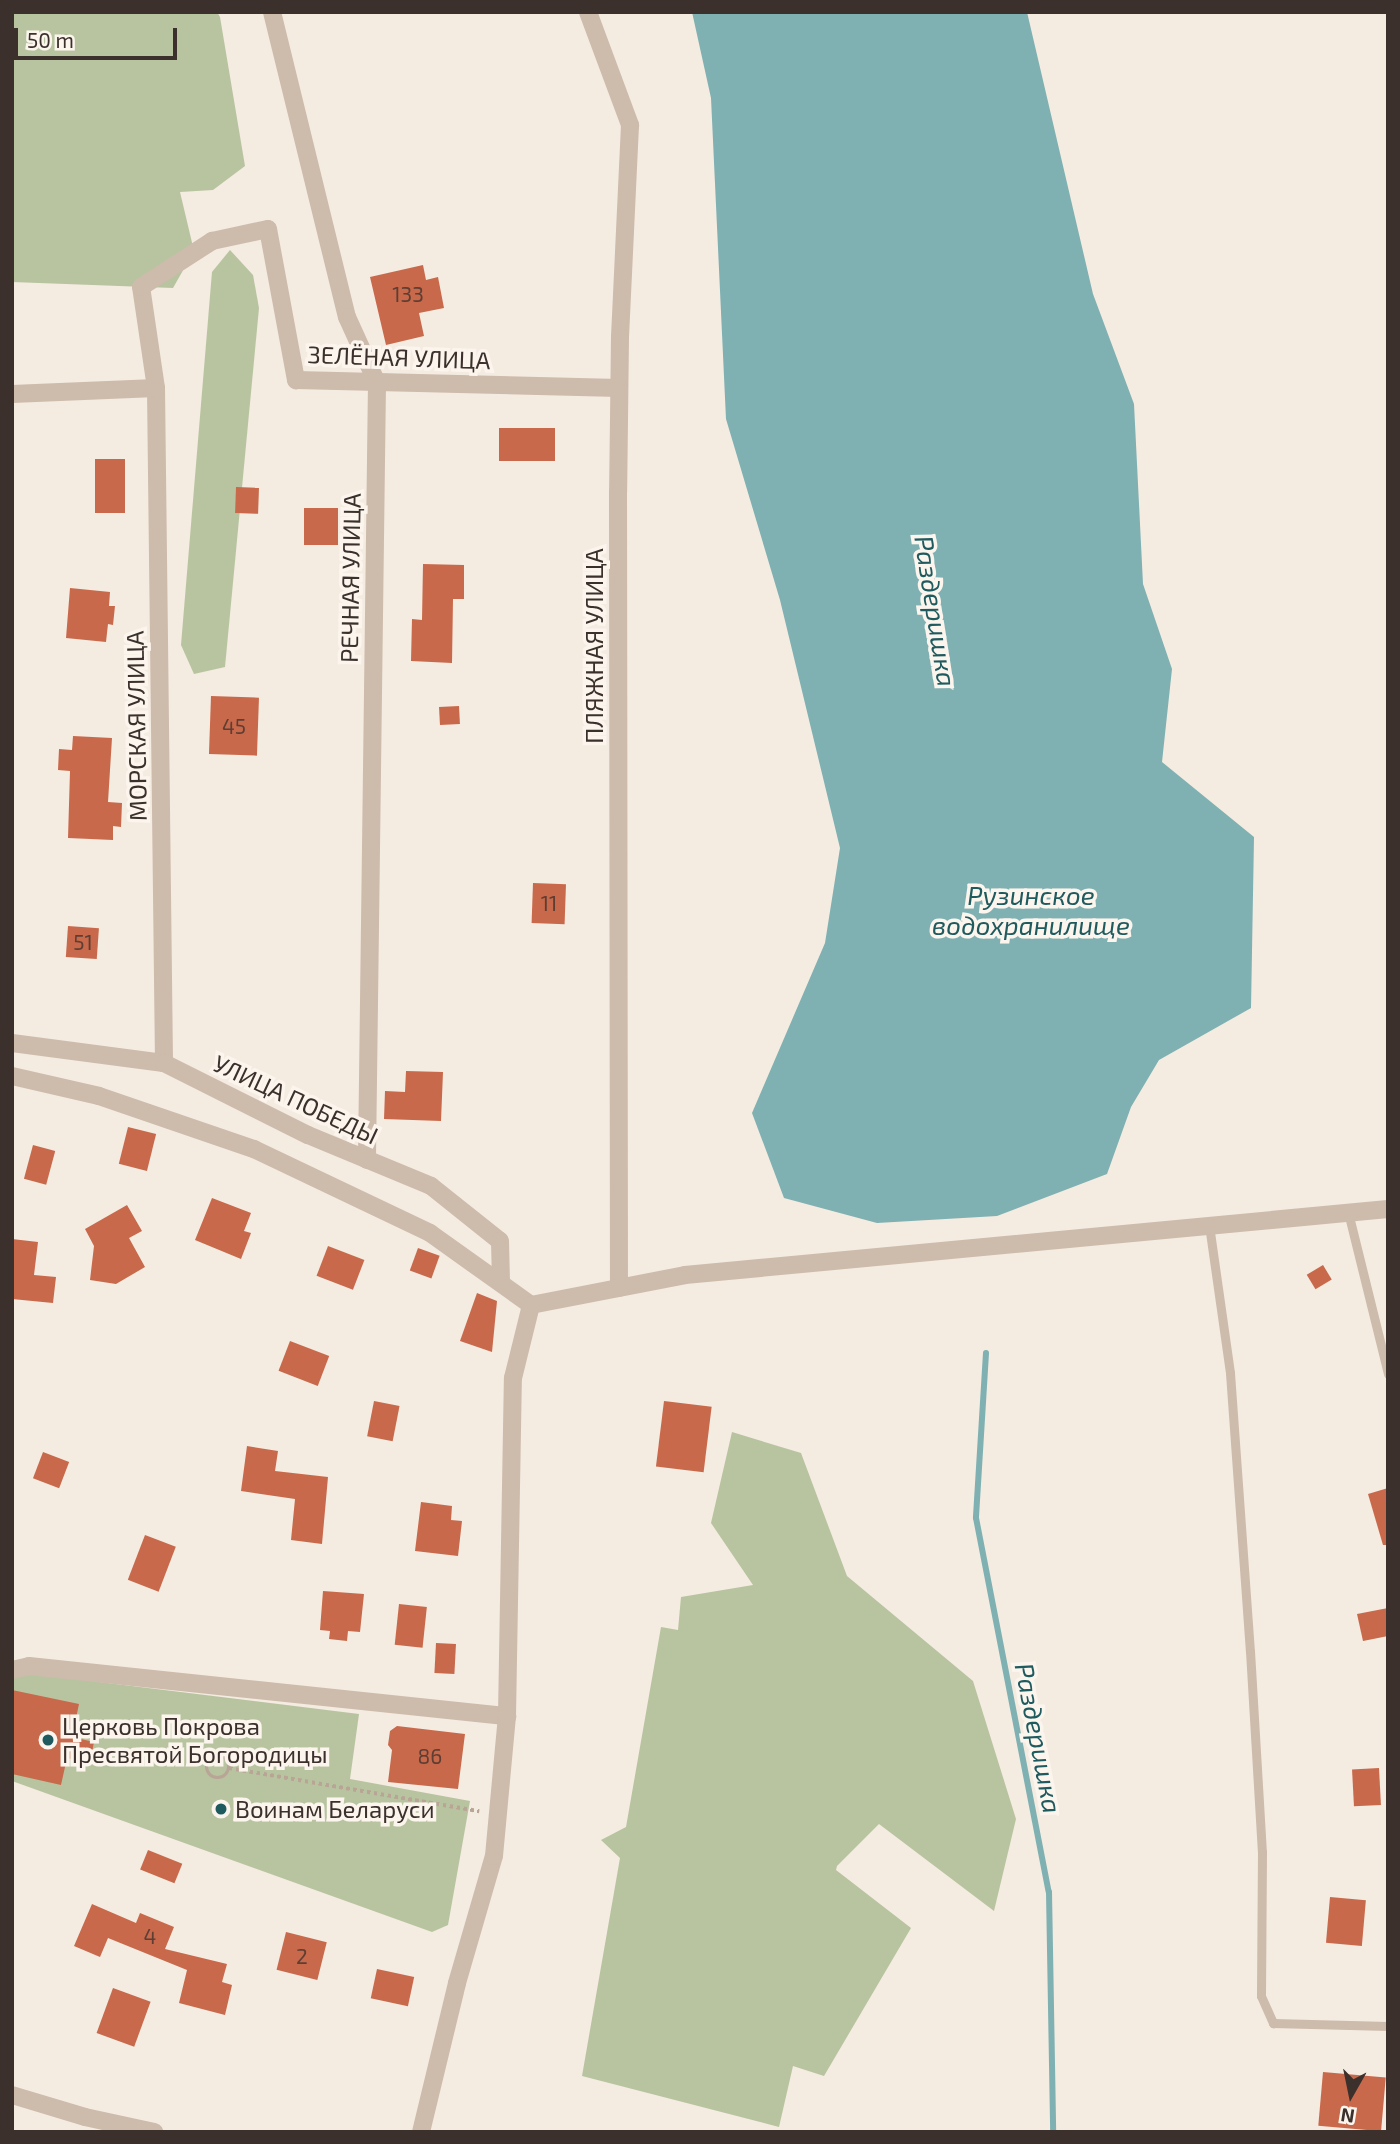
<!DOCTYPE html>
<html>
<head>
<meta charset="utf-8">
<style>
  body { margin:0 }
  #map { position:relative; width:1400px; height:2144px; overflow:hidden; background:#f4ebe1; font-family:"Exo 2",sans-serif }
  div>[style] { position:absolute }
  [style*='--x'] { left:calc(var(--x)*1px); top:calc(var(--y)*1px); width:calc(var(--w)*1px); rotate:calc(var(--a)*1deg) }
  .green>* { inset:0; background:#b8c4a0 }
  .water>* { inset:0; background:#7fb0b2 }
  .stream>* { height:6px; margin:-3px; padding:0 3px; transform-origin:3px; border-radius:3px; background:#7fb0b2 }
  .building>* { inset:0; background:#c8694b; transform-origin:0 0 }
  .path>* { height:3.5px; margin-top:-1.75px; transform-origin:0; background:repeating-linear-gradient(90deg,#b9a596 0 3.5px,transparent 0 7px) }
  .path>.ring { margin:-1.75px; padding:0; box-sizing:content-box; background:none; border:3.5px solid #b9a596; border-radius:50% }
  .service>* { height:9px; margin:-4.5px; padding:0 4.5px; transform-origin:4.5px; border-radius:4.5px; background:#cdbbac }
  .minor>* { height:18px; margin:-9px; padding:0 9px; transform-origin:9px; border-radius:9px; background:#cdbbac }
  .dots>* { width:19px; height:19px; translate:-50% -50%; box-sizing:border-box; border:4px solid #fbf5ee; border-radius:50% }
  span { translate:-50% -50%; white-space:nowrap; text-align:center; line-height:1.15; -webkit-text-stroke:7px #fbf5ee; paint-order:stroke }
  .number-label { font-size:21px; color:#5e3e33 }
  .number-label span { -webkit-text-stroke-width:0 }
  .street-label { font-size:24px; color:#3b302b }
  .poi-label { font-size:24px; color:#3b302b }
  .left { translate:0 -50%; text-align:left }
  .water-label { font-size:26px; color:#1f5a5e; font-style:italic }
  .frame { position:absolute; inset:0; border:14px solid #3b302b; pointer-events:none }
  .north { position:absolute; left:1316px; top:2060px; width:70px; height:70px; -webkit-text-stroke:5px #fbf5ee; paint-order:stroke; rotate:189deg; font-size:19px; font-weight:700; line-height:28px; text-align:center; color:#3b302b }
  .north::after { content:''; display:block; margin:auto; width:24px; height:32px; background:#3b302b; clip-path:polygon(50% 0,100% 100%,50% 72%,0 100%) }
  .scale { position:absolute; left:14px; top:28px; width:163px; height:32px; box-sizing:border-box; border:4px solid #3b302b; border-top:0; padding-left:9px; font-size:21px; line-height:24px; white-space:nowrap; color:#3b302b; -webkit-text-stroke:5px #fbf5ee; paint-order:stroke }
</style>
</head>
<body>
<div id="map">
  <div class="green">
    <div style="clip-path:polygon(12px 12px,217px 12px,220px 17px,245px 166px,213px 190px,180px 192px,194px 251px,173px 288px,12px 282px)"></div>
    <div style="clip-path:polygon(230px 250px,253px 275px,259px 308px,225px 667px,194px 674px,181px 645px,212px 272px)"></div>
    <div style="clip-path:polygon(732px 1432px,801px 1453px,847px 1576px,973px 1681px,1016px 1819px,994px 1911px,879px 1824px,837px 1866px,836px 1870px,911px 1928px,824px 2076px,793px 2066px,779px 2127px,582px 2076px,620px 1858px,601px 1840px,626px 1827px,661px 1627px,678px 1630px,681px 1597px,753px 1585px,711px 1523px)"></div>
    <div style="clip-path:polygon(26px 1673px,359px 1714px,350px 1779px,470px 1801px,448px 1925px,432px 1932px,12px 1781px,12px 1676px)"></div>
  </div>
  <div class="water">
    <div style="clip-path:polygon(692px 12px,1027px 12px,1093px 294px,1134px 404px,1143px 584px,1172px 669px,1162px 762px,1254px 837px,1251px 1008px,1159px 1060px,1131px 1107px,1107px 1174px,997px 1216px,877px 1223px,784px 1198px,752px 1113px,825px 943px,840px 848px,780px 600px,726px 419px,711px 98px)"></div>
  </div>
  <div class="stream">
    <div style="--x:986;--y:1353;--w:165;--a:93.5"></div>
    <div style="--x:976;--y:1518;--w:381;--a:79"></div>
    <div style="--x:1049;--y:1892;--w:240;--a:89"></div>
  </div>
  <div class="building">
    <div style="clip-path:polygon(423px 265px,426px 280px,438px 277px,444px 308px,419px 313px,424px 336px,386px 345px,370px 277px)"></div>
    <div style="left:499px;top:428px;width:56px;height:33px"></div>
    <div style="left:95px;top:459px;width:30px;height:54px"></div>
    <div style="left:236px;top:487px;width:23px;height:26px;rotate:2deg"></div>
    <div style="left:304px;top:508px;width:34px;height:37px"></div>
    <div style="clip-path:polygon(423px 564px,464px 565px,464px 599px,453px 599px,452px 663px,411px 661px,412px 619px,422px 620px)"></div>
    <div style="clip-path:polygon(70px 588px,110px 592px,109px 606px,115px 606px,113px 625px,108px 624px,106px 642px,66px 638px)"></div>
    <div style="left:211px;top:696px;width:48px;height:58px;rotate:2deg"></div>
    <div style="left:459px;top:706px;width:18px;height:20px;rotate:87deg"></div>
    <div style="clip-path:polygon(73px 736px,112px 738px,108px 802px,122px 803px,121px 827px,113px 826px,113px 840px,68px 838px,70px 771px,58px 770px,59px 749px,72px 750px)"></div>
    <div style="left:533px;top:883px;width:33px;height:40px;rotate:2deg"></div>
    <div style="left:68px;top:926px;width:31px;height:31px;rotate:4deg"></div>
    <div style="clip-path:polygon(406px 1071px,443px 1072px,441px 1121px,384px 1119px,385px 1091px,405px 1092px)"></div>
    <div style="left:128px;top:1127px;width:29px;height:38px;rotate:14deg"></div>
    <div style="left:33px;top:1145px;width:23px;height:35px;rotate:15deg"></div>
    <div style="clip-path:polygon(212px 1198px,251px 1213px,244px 1231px,251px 1233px,241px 1259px,195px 1240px)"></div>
    <div style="clip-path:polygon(127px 1205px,142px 1231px,129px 1238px,145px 1267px,116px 1284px,90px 1280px,94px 1246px,85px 1229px)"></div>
    <div style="clip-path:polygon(12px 1239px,38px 1242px,34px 1275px,56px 1277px,53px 1303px,12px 1299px)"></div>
    <div style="left:328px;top:1246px;width:39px;height:32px;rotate:21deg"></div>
    <div style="left:418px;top:1248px;width:23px;height:24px;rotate:20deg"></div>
    <div style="left:1323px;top:1265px;width:17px;height:19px;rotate:59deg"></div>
    <div style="clip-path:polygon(477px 1293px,497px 1301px,492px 1352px,460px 1341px)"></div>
    <div style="left:290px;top:1341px;width:42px;height:32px;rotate:21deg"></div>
    <div style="left:374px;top:1401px;width:26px;height:36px;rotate:11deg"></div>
    <div style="left:664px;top:1401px;width:48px;height:66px;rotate:7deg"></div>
    <div style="clip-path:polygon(247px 1446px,278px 1451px,275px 1471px,328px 1477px,322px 1544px,291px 1540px,295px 1499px,241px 1491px)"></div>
    <div style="left:43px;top:1452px;width:28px;height:28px;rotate:21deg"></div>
    <div style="clip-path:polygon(1388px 1488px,1388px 1545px,1383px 1545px,1368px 1494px)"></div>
    <div style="clip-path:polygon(421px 1502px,452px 1506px,451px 1520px,462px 1521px,458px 1556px,415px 1551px)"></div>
    <div style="left:145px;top:1535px;width:33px;height:48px;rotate:21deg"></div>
    <div style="clip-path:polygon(323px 1591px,364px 1594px,360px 1632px,348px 1631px,347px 1641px,329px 1639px,330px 1631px,320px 1630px)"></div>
    <div style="left:399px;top:1604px;width:28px;height:41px;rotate:6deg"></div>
    <div style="clip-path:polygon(1388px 1608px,1388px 1636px,1363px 1641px,1357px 1614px)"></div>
    <div style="left:436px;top:1643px;width:20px;height:30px;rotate:3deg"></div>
    <div style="clip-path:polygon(12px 1690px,79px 1704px,72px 1737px,94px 1742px,90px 1763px,67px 1758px,61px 1785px,12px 1774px)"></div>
    <div style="clip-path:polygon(397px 1726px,465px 1734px,458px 1789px,388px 1782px,392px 1750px,388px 1745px,390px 1731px)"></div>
    <div style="left:1379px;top:1768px;width:37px;height:27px;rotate:87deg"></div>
    <div style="left:148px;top:1850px;width:37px;height:21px;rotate:22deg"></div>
    <div style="left:1330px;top:1897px;width:36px;height:46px;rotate:5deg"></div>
    <div style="clip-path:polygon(92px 1904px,136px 1923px,140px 1913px,174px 1927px,165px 1949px,227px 1964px,222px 1982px,232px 1985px,225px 2015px,179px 2003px,187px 1970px,108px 1938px,100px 1957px,74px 1946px)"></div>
    <div style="left:286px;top:1932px;width:42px;height:39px;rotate:14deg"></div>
    <div style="left:377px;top:1969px;width:38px;height:30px;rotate:12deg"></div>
    <div style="left:113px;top:1988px;width:40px;height:48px;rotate:20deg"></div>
    <div style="left:1323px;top:2072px;width:63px;height:54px;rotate:5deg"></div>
  </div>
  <div class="path">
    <div class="ring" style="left:207px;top:1756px;width:18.5px;height:18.5px"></div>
    <div style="--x:229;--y:1768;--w:254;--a:9.8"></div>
  </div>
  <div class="service">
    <div style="--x:1348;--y:1212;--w:167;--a:76.1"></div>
    <div style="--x:1209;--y:1225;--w:149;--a:81.9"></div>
    <div style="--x:1230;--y:1373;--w:279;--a:85.9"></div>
    <div style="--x:1250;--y:1651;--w:201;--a:86.6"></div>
    <div style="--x:1262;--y:1852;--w:144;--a:90.4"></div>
    <div style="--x:1261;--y:1996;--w:30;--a:66"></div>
    <div style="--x:1273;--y:2023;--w:115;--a:1.5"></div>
  </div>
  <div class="minor">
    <div style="--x:272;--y:12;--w:314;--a:76.2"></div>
    <div style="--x:347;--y:317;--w:72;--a:65.6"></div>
    <div style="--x:377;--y:383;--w:777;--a:90.74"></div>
    <div style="--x:588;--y:12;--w:121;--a:69.6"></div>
    <div style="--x:630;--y:125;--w:212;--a:92.7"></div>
    <div style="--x:620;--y:337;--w:155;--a:90.7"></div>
    <div style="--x:618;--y:492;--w:796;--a:89.93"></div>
    <div style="--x:156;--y:388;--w:675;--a:89.32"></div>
    <div style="--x:12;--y:394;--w:144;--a:-2.4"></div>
    <div style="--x:156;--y:388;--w:102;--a:-98.4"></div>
    <div style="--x:141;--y:287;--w:85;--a:-32.9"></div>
    <div style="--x:212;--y:241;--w:57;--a:-12.1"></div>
    <div style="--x:268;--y:229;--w:154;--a:79.5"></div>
    <div style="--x:296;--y:380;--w:323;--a:1.4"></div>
    <div style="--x:12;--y:1043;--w:153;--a:7.5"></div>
    <div style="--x:164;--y:1063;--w:161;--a:26.6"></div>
    <div style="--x:308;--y:1135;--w:133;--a:22.5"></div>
    <div style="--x:431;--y:1186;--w:88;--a:38.6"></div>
    <div style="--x:500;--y:1241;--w:40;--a:88.6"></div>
    <div style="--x:12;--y:1076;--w:89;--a:12.9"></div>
    <div style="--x:99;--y:1096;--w:164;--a:18.9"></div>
    <div style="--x:254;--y:1149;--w:195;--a:25.5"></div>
    <div style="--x:430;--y:1233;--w:124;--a:35.5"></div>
    <div style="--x:531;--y:1305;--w:157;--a:-11"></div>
    <div style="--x:685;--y:1275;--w:706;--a:-5.36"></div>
    <div style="--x:12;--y:1670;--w:17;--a:-13"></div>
    <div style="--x:29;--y:1666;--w:481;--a:6"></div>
    <div style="--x:12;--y:2095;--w:76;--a:16.8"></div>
    <div style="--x:85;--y:2117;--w:71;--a:12.3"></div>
    <div style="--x:421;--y:2132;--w:153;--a:-76.4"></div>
    <div style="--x:457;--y:1983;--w:132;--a:-73.8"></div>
    <div style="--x:494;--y:1856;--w:141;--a:-84.7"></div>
    <div style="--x:507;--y:1716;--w:338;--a:-89"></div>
    <div style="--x:513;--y:1378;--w:75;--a:-76.1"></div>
  </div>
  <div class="dots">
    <div style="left:48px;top:1740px;background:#1f5a5e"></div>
    <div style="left:221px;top:1809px;background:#1f5a5e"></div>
  </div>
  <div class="number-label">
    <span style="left:408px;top:294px">133</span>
    <span style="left:234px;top:726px">45</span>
    <span style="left:549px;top:903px">11</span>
    <span style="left:83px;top:942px">51</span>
    <span style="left:430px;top:1756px">86</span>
    <span style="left:150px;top:1936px">4</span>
    <span style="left:302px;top:1956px">2</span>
  </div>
  <div class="street-label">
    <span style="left:399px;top:357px;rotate:2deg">ЗЕЛЁНАЯ УЛИЦА</span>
    <span style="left:350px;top:578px;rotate:-89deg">РЕЧНАЯ УЛИЦА</span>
    <span style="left:594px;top:646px;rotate:-90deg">ПЛЯЖНАЯ УЛИЦА</span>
    <span style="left:136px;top:726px;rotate:-91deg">МОРСКАЯ УЛИЦА</span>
    <span style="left:296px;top:1099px;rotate:25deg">УЛИЦА ПОБЕДЫ</span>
  </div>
  <div class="poi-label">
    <span class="left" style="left:62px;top:1740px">Церковь Покрова<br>Пресвятой Богородицы</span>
    <span class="left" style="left:235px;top:1809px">Воинам Беларуси</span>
  </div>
  <div class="water-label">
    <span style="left:936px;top:611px;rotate:81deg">Раздеришка</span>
    <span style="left:1031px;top:910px">Рузинское<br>водохранилище</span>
    <span style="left:1039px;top:1738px;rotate:79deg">Раздеришка</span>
  </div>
  <div class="frame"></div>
  <div class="north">N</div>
  <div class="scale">50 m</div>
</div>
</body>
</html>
